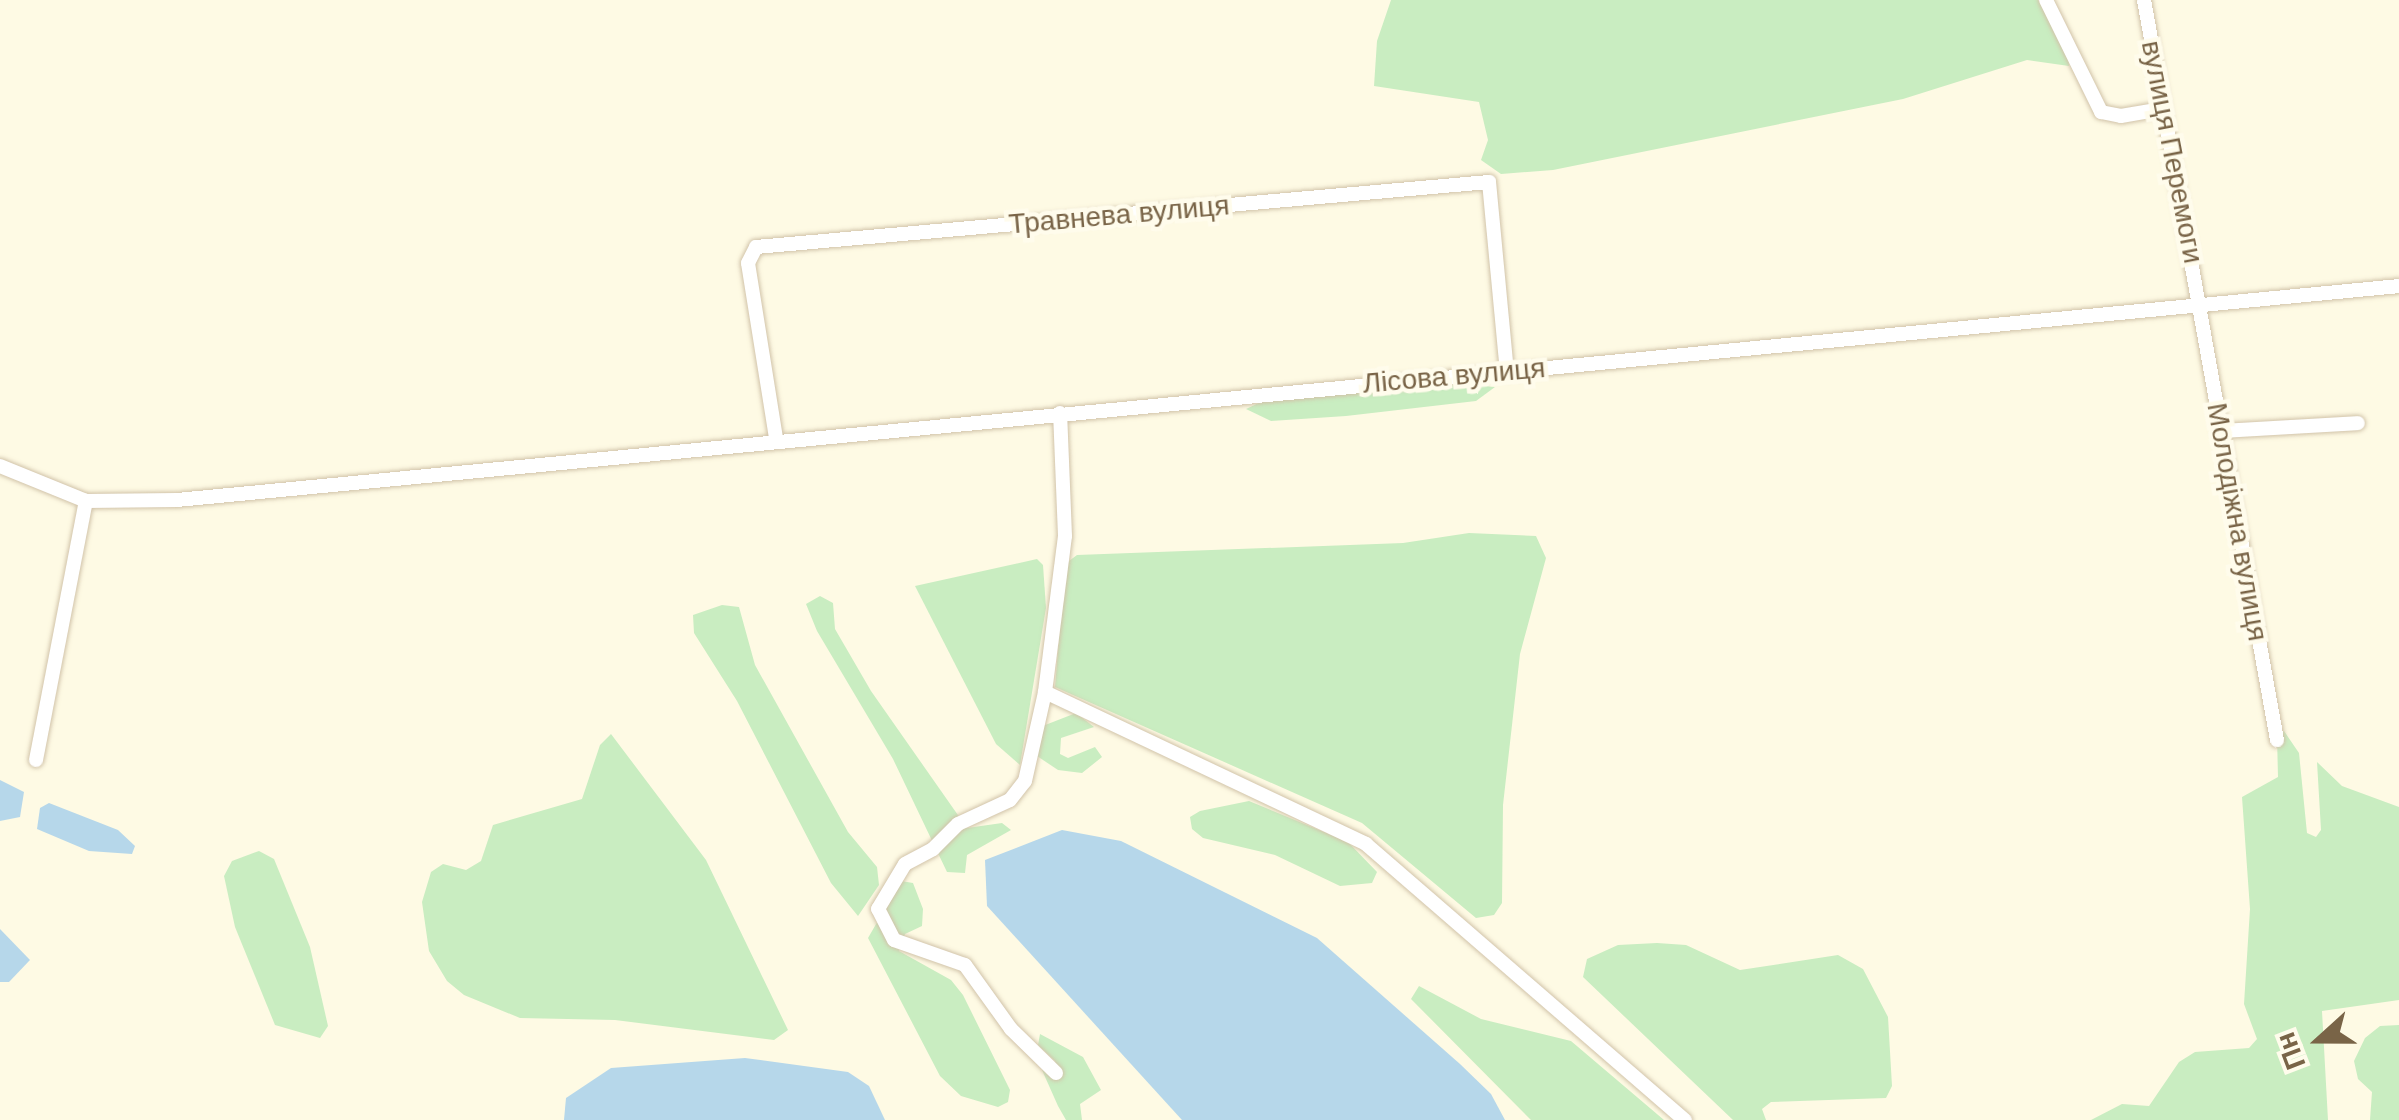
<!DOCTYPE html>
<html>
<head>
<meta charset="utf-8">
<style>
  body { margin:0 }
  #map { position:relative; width:2399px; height:1120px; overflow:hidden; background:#fefae4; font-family:Helvetica,sans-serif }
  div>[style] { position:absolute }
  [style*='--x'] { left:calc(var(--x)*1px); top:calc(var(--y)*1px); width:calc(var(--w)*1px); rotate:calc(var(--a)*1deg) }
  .green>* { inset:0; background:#c9edc1 }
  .water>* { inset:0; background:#b6d7ea }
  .roads { filter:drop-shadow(0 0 2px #d1c3a9) drop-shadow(0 0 2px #d1c3a9) }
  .minor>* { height:14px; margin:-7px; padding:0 7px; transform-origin:7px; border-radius:7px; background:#fff }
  span { translate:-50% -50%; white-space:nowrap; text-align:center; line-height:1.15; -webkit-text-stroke:9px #fffcec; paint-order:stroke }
  .street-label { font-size:28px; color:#796447 }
  .north { position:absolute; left:2269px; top:990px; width:100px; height:100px; -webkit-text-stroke:8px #fffcec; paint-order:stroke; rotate:249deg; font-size:28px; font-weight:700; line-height:40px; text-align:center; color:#796447 }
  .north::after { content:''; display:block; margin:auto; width:35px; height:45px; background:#796447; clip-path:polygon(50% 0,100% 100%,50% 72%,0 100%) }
</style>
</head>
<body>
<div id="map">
  <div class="green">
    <div style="clip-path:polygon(1391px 0,2038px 0,2068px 52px,2069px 66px,2027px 60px,1903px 99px,1553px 170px,1501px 174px,1481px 160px,1488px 140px,1479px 102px,1374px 86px,1377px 41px)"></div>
    <div style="clip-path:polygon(1462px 384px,1495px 387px,1476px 401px,1346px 416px,1271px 421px,1246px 409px,1263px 401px)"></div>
    <div style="clip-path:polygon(1469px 533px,1536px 536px,1546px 558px,1520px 654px,1503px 805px,1502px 903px,1494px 915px,1476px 918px,1362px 823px,1055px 687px,1065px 564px,1077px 555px,1403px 543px)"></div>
    <div style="clip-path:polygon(1037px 559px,1043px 565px,1046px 608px,1020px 765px,996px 744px,915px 586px)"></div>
    <div style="clip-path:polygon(820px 596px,833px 603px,835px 629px,871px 691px,967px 828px,1002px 823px,1011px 830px,967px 855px,965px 873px,947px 872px,893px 759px,817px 631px,806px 604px)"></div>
    <div style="clip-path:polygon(722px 605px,739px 607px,755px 665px,848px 832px,877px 867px,879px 885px,858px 916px,831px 883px,737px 701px,694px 633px,693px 615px)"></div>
    <div style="clip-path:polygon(1076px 713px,1094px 727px,1061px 738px,1060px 754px,1068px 758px,1095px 747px,1102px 757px,1082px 773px,1058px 770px,1037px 756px,1035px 729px)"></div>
    <div style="clip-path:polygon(2284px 731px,2299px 753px,2307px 833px,2316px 837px,2321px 830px,2317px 762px,2342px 786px,2399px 807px,2399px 1000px,2322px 1011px,2328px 1120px,2091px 1120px,2122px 1104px,2149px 1106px,2179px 1062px,2195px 1052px,2249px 1048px,2257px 1039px,2244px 1004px,2250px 909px,2242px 797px,2278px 777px,2277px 737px)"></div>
    <div style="clip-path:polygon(611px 734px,706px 860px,788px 1030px,774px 1040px,615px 1020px,520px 1018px,464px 995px,447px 981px,429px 951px,422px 902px,431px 872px,443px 864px,466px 870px,481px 861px,493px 825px,582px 799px,600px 745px)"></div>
    <div style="clip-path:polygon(1249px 801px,1348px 842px,1377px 872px,1372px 883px,1340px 886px,1275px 855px,1203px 838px,1192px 829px,1190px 817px,1200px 811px)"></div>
    <div style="clip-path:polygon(259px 851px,274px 859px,310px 947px,328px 1026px,320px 1038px,275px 1025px,235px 927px,224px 876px,232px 861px)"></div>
    <div style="clip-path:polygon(901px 881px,913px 883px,923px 909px,922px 926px,905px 934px,899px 951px,951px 980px,963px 995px,1010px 1090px,1008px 1102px,998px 1107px,961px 1096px,940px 1076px,868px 938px)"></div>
    <div style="clip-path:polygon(1657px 943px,1686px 945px,1740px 970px,1838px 955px,1863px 969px,1888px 1017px,1892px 1086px,1886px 1098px,1771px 1102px,1762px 1109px,1766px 1120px,1733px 1120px,1583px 977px,1587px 959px,1618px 945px)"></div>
    <div style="clip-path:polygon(1419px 986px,1481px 1019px,1571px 1041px,1664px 1120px,1531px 1120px,1411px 999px)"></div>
    <div style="clip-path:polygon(2399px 1025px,2399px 1120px,2370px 1120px,2372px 1092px,2358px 1079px,2354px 1061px,2365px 1038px,2380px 1026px)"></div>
    <div style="clip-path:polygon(1040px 1034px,1083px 1057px,1101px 1090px,1080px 1104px,1082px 1120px,1066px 1120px,1058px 1106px,1042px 1070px,1059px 1077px,1055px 1061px,1038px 1045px)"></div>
  </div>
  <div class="water">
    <div style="clip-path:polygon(0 780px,24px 792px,20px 817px,0 821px)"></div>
    <div style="clip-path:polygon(49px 803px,118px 830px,135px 846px,132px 854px,89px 851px,37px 829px,40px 808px)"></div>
    <div style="clip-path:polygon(1062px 830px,1121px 841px,1317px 938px,1460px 1064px,1491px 1094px,1505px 1120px,1182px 1120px,987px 906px,985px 860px)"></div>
    <div style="clip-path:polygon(0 929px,30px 960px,9px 982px,0 982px)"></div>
    <div style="clip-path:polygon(745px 1058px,848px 1072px,869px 1086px,885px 1120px,564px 1120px,566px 1098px,611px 1068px)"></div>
  </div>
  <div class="roads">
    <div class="minor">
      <div style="--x:2046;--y:0;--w:125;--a:63.8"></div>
      <div style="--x:2101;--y:112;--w:20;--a:11"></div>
      <div style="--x:2121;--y:116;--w:42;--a:-9.7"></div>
      <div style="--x:2144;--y:0;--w:752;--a:79.81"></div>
      <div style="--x:2220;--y:431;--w:138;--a:-3.3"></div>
      <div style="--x:776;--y:438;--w:177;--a:-99.1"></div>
      <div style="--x:748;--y:263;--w:18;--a:-63"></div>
      <div style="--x:756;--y:247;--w:736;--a:-5.07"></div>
      <div style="--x:1489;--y:182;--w:190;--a:84.6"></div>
      <div style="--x:0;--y:466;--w:93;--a:22.1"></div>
      <div style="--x:86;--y:501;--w:91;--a:-0.6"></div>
      <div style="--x:177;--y:500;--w:2232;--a:-5.5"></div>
      <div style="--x:1045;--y:692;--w:355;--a:25.3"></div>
      <div style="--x:1366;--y:844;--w:422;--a:40.9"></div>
      <div style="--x:36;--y:760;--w:264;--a:-79.1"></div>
      <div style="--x:1056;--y:1073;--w:63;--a:-135.6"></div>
      <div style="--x:1011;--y:1029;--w:79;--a:-125.7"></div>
      <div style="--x:965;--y:965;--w:75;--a:-160.6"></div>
      <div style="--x:894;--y:940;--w:35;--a:-117"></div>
      <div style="--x:878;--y:909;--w:52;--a:-59"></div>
      <div style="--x:905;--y:864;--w:32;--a:-28"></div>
      <div style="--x:933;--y:849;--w:35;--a:-45"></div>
      <div style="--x:958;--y:824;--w:57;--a:-24.8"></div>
      <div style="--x:1010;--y:800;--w:24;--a:-52"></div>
      <div style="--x:1025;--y:781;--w:91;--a:-77.3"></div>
      <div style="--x:1045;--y:692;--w:157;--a:-82.7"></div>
      <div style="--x:1065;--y:536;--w:123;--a:-92.3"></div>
    </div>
  </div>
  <div class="street-label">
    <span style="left:2172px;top:152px;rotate:79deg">вулиця Перемоги</span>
    <span style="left:1119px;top:215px;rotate:-5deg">Травнева вулиця</span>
    <span style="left:1454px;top:376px;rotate:-5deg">Лісова вулиця</span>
    <span style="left:2237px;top:522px;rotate:80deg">Молодіжна вулиця</span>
  </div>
  <div class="north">Пн</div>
</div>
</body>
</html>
